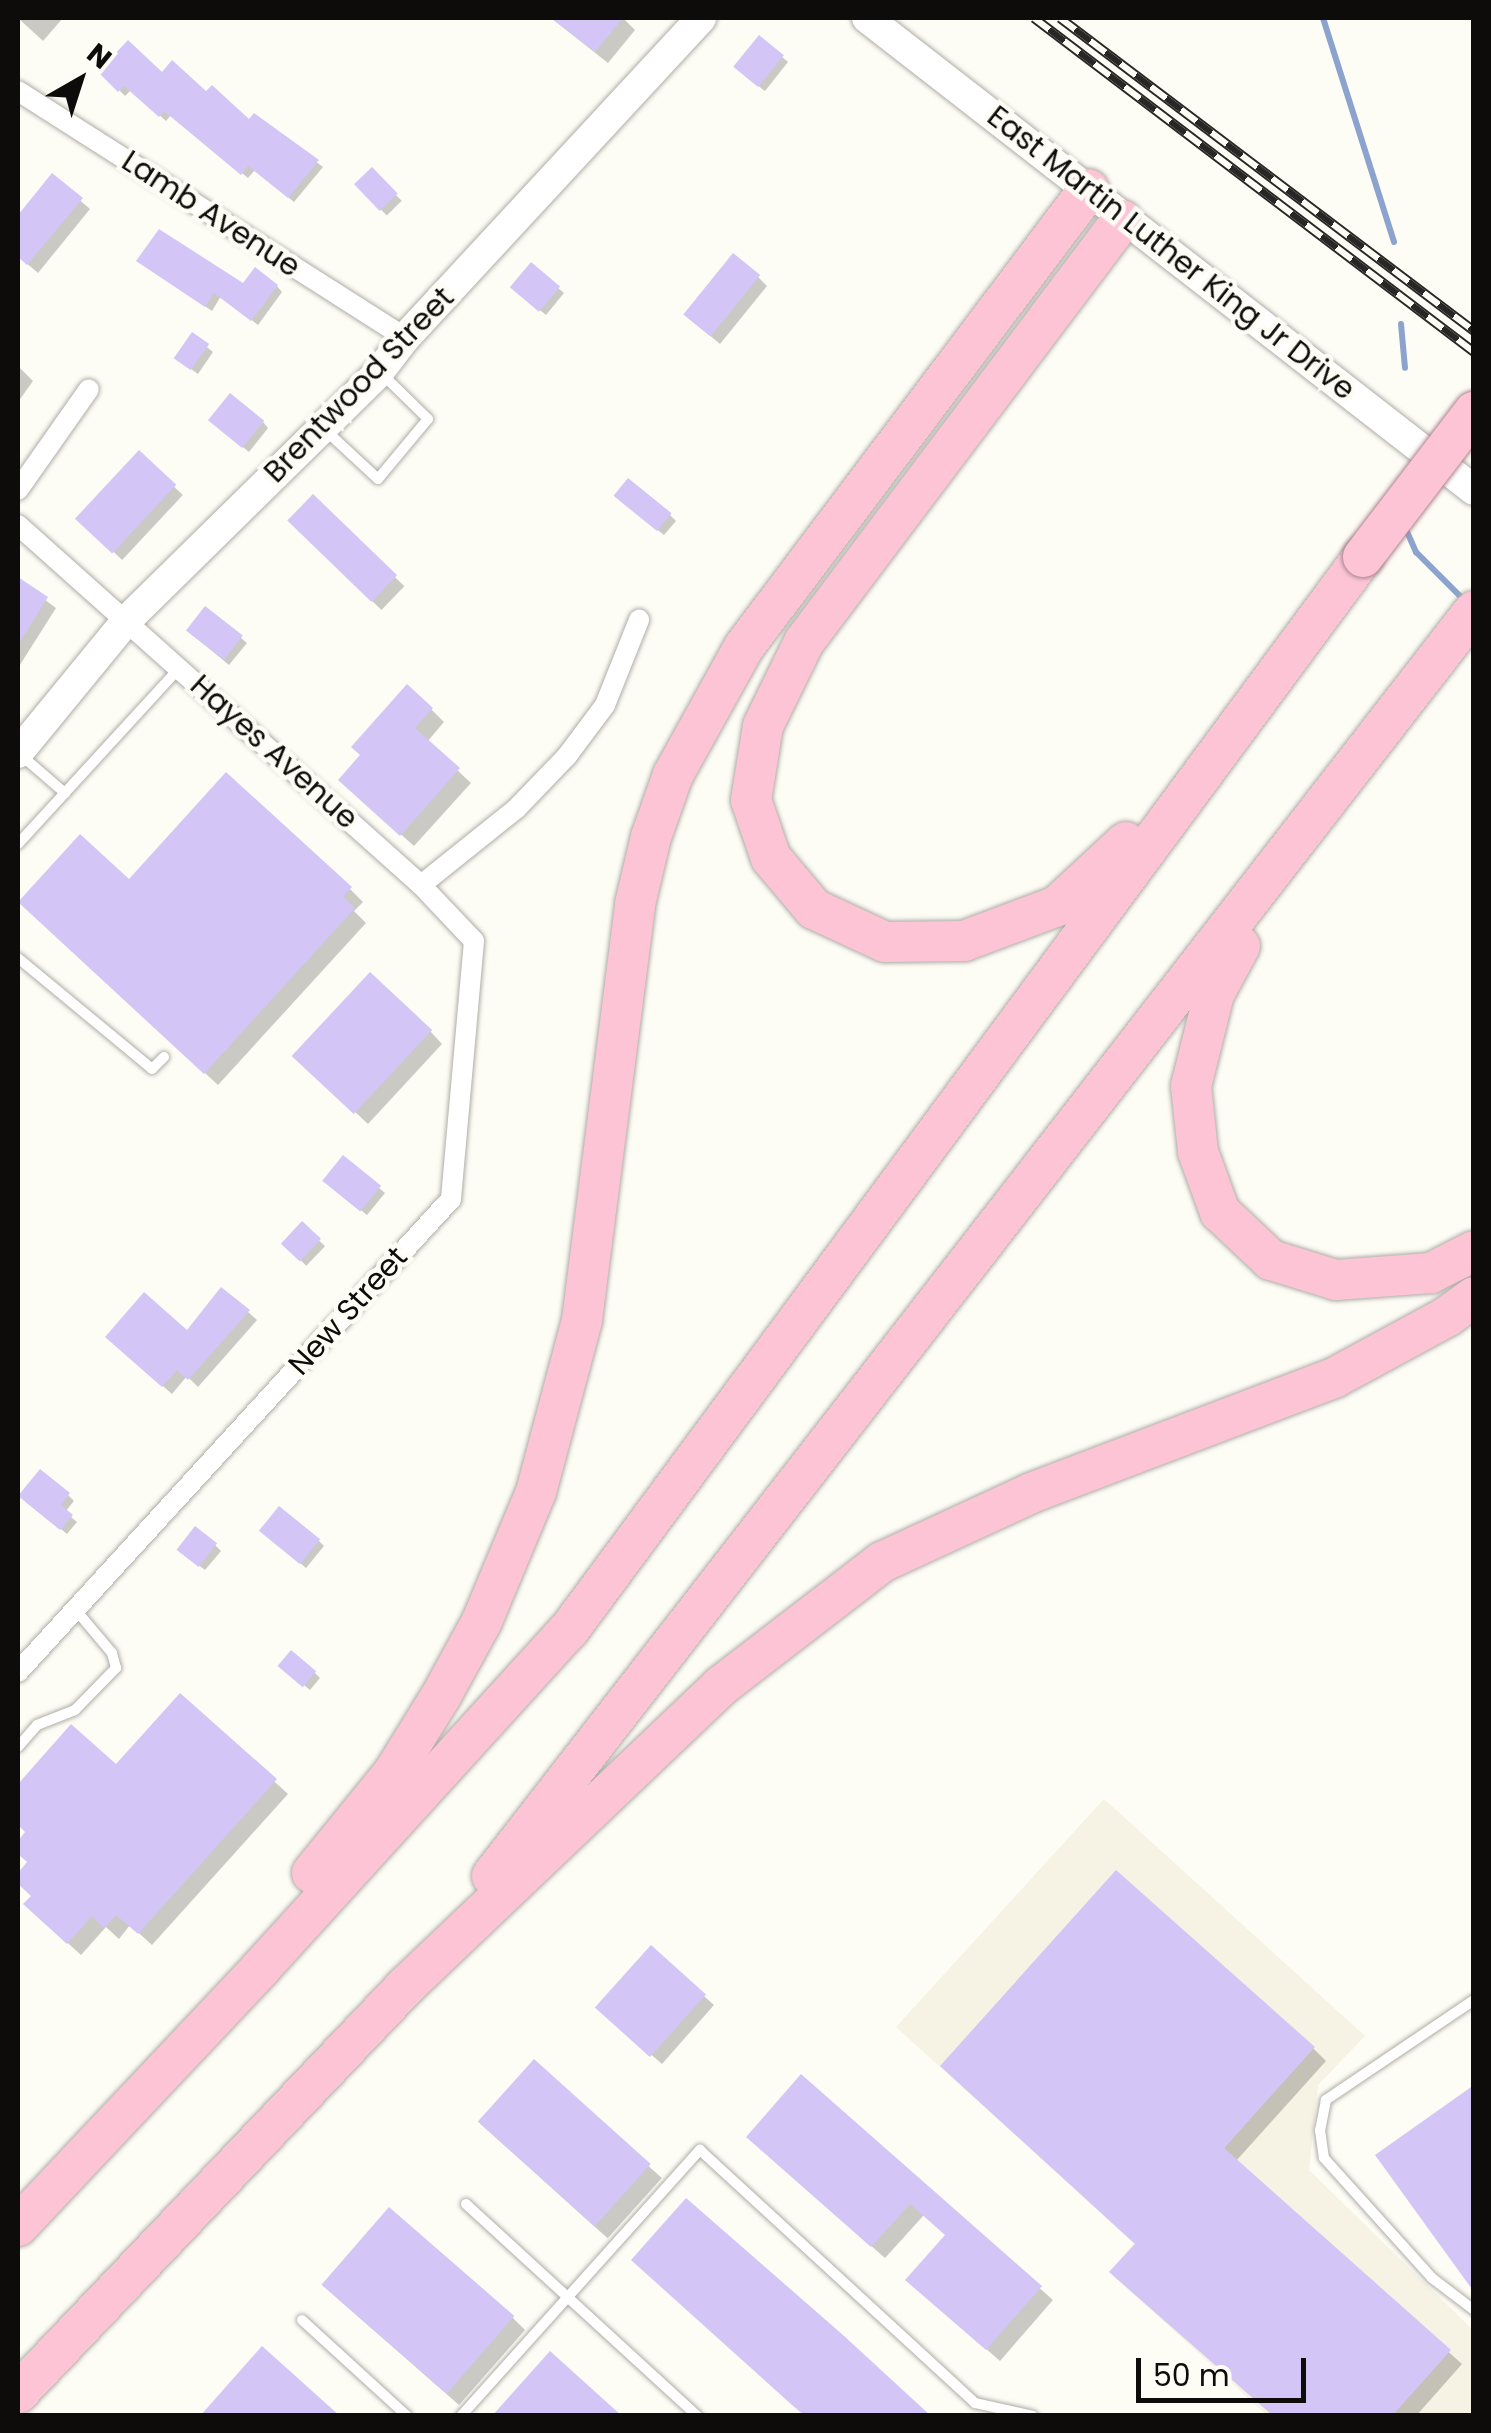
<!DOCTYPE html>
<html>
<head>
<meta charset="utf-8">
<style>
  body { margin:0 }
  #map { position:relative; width:1491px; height:2433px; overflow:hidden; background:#fdfcf5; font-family:Poppins,sans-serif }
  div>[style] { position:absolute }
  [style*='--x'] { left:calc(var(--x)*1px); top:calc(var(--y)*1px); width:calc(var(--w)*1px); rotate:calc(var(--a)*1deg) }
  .built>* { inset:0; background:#f6f2e4 }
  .shadow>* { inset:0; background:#0003; transform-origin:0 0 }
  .stream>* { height:6px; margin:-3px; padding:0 3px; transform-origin:3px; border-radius:3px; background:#8ca4cd }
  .building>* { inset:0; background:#d3c6f6; transform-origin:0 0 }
  .roads { filter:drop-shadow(0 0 2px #aeada7) drop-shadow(0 0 2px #aeada7) }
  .service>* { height:10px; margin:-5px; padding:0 5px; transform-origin:5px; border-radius:5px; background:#fff }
  .minor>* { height:20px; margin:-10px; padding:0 10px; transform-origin:10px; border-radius:10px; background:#fff }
  .secondary>* { height:30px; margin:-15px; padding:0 15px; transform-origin:15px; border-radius:15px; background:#fff }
  .motorway>* { height:40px; margin:-20px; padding:0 20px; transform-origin:20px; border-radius:20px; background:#fdc4d6 }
  .rail>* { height:10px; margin-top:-5px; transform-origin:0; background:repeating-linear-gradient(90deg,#fdfcf5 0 19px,#282725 0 38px); box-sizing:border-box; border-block:2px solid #282725 }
  .bridges { filter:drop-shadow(0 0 2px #a9848f) drop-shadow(0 0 2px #a9848f) }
  .motorway-bridge>* { height:40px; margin:-20px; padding:0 20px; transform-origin:20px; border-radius:20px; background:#fdc4d6 }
  span { translate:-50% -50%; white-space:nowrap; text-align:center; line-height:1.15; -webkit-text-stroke:9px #fdfcf5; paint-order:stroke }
  .street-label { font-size:30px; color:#0d0c0a }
  .frame { position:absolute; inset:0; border:20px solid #0d0c0a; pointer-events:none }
  .north { position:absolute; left:30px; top:30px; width:100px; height:100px; -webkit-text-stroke:8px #fdfcf5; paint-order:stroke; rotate:39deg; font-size:28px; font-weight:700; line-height:40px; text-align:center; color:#0d0c0a }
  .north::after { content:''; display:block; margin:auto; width:35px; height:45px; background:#0d0c0a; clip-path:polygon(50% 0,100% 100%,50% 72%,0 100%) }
  .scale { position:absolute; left:1136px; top:2358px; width:170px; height:45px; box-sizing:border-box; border:5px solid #0d0c0a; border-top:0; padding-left:12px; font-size:30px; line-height:35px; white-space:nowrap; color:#0d0c0a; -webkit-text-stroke:8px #fdfcf5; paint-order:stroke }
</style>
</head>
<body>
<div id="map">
  <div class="built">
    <div style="clip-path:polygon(1104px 1799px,1365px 2036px,1318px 2085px,1309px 2170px,1473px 2330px,1473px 2415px,1267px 2415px,1109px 2272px,1134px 2243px,896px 2027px)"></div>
  </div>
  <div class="shadow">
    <div style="clip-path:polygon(18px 18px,63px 18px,43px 41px)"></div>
    <div style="clip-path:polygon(551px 18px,623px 18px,635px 30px,608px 63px)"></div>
    <div style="clip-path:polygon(782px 57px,788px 62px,765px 91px,742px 73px)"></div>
    <div style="clip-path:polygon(101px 72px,162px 76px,206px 95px,249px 122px,254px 116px,323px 167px,294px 202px,255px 170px,248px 178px,171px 115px,166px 121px,131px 90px,125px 96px)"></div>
    <div style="left:372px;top:171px;width:42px;height:21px;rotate:45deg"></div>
    <div style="clip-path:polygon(52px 176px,90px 209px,38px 273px,18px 256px,18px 219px)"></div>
    <div style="clip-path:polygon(145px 266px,244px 286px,277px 286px,282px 292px,258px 325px,221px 296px,212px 311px)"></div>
    <div style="clip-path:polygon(758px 277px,767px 286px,720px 344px,695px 323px)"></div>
    <div style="clip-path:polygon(558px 288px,564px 293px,546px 315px,519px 293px)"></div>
    <div style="clip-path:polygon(193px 336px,213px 352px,198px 374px,183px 363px)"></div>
    <div style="clip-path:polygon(18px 366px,33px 381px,18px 402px)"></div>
    <div style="clip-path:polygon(263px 422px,268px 428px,249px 452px,217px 426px)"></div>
    <div style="left:139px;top:454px;width:60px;height:89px;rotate:43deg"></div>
    <div style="left:313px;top:498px;width:127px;height:33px;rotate:44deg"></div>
    <div style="clip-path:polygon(623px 502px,670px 515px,676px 521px,664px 535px)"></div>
    <div style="clip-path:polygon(18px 580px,56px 608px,18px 668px)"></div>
    <div style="clip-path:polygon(194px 636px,241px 638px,247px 643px,229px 665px)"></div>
    <div style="clip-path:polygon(431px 709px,444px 722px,427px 742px,471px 783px,414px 846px,354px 793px)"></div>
    <div style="clip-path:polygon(129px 882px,350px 889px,363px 902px,354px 911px,366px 923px,218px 1085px,20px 903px)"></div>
    <div style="clip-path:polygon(430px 1031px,442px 1044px,368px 1124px,295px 1056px)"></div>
    <div style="clip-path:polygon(331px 1186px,379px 1188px,385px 1193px,367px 1215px)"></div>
    <div style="left:302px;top:1224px;width:32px;height:27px;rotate:44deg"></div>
    <div style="clip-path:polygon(248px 1312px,257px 1320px,198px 1387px,187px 1376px,172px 1394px,116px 1345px,187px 1334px)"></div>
    <div style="clip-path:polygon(68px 1495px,74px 1501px,65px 1512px,77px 1522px,67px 1534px,27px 1501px)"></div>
    <div style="clip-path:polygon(268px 1536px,318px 1540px,324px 1546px,306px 1568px)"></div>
    <div style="clip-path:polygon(215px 1545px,221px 1551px,205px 1570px,185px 1555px)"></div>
    <div style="clip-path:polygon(287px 1671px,314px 1672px,320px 1678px,310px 1690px)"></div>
    <div style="clip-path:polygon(180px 1696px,288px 1794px,152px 1945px,130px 1925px,119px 1939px,106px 1927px,81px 1955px,39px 1917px,33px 1897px,18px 1882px,30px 1863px,18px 1851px,28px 1833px,18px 1823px,18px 1787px,71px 1727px,116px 1768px)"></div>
    <div style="clip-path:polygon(651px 1949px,714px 2005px,662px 2064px,608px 2017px)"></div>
    <div style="clip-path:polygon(1313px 2048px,1326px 2061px,1236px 2161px,1462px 2364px,1416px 2416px,1275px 2416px,1138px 2244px)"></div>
    <div style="left:534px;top:2063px;width:172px;height:81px;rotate:42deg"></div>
    <div style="clip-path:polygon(802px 2078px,1053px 2300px,1000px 2361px,921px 2292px,947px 2236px,924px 2215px,885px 2258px,762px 2150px)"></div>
    <div style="clip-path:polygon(337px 2298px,512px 2317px,525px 2330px,459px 2405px)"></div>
  </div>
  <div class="stream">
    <div style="--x:1323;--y:18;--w:235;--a:72.4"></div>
    <div style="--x:1401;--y:324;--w:44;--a:84.8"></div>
    <div style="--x:1404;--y:525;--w:30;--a:66"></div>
    <div style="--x:1416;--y:552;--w:68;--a:45"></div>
  </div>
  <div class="building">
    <div style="clip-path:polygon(551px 18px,623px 18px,595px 52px)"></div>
    <div style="left:759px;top:35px;width:32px;height:41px;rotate:39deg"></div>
    <div style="clip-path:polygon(128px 40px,162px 72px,172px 60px,206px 91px,212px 85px,249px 119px,254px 113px,319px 160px,288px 198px,248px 166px,241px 175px,164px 111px,159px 117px,124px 86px,118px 92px,98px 72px)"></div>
    <div style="left:372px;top:167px;width:37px;height:25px;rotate:46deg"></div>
    <div style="clip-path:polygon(52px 173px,83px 198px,27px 265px,18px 257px,18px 215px)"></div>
    <div style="clip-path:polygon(159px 229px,243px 283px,255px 267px,278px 285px,251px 321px,214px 293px,205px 307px,136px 261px)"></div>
    <div style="left:733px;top:253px;width:35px;height:79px;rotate:39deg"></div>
    <div style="left:531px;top:262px;width:38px;height:33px;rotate:40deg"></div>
    <div style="left:192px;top:332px;width:21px;height:32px;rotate:35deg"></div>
    <div style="left:230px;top:393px;width:44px;height:35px;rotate:39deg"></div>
    <div style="left:139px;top:450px;width:51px;height:94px;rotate:43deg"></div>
    <div style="left:628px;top:478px;width:56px;height:23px;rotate:39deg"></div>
    <div style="left:313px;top:494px;width:117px;height:37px;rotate:44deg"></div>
    <div style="clip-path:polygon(18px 577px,48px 597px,18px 645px)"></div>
    <div style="left:205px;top:606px;width:48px;height:31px;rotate:38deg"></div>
    <div style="clip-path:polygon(407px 684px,433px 708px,415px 728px,460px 768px,400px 836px,338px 780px,360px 755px,351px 747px)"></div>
    <div style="clip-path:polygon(226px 772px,352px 887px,343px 897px,355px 908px,204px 1074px,18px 902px,80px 834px,129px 879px)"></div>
    <div style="left:370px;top:972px;width:85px;height:115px;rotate:43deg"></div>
    <div style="left:343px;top:1155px;width:49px;height:33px;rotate:39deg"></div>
    <div style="left:302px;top:1221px;width:26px;height:31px;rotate:43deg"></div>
    <div style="clip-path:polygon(221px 1287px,250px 1310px,188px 1380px,177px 1370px,162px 1387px,105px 1337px,144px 1292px,187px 1330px)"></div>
    <div style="clip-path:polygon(40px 1469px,70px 1493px,61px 1505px,73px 1515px,60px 1530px,18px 1496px)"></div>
    <div style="left:279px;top:1506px;width:53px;height:32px;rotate:39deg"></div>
    <div style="left:195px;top:1526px;width:28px;height:30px;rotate:38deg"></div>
    <div style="left:291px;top:1650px;width:33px;height:21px;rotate:40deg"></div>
    <div style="clip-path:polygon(180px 1693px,277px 1779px,138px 1934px,116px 1915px,104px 1928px,92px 1916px,67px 1944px,23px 1904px,31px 1896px,18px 1884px,18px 1873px,27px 1862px,18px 1854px,18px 1841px,25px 1832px,18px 1825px,18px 1784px,71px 1724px,116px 1764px)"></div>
    <div style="clip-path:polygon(1116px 1870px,1315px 2047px,1224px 2148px,1451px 2350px,1392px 2416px,1273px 2416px,1109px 2272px,1135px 2244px,940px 2066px)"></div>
    <div style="left:651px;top:1945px;width:74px;height:84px;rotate:42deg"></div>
    <div style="left:534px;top:2059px;width:157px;height:84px;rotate:42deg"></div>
    <div style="clip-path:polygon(801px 2074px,1042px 2286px,986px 2350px,905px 2280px,945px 2235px,910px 2204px,871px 2247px,746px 2137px)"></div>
    <div style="clip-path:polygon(1474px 2085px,1474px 2292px,1375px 2155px)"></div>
    <div style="clip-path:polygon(686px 2198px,843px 2335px,931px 2416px,805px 2416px,792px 2405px,631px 2260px)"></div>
    <div style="left:389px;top:2207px;width:166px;height:103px;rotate:41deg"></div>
    <div style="clip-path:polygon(262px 2346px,340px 2416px,200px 2416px)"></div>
    <div style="clip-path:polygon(550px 2351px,622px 2416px,492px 2416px)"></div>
  </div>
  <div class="roads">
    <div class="service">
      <div style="--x:323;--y:428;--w:75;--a:42.8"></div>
      <div style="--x:378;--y:479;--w:78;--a:-50.2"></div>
      <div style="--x:428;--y:419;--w:64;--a:-135.6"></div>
      <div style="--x:22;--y:756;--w:57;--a:40.7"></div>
      <div style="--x:18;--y:844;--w:239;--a:-47.5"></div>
      <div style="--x:18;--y:958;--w:174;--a:39.6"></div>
      <div style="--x:152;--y:1069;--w:17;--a:-45"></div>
      <div style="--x:18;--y:1747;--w:29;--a:-49"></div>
      <div style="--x:37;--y:1725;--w:41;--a:-21.5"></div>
      <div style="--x:75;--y:1710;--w:59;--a:-45.7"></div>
      <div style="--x:116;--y:1668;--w:16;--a:-105"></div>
      <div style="--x:112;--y:1653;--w:57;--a:-130.1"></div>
      <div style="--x:1474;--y:2000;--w:179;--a:146"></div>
      <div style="--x:1326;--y:2100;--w:31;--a:101"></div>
      <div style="--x:1320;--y:2130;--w:28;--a:82"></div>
      <div style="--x:1324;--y:2158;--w:161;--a:48"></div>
      <div style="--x:1432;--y:2278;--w:53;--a:37.3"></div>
      <div style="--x:466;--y:2204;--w:314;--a:42.5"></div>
      <div style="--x:302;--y:2320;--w:142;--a:42.4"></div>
      <div style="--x:461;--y:2416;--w:358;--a:-48.1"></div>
      <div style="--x:700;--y:2150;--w:374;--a:42.6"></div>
      <div style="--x:975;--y:2403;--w:59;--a:12.6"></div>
    </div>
    <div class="minor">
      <div style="--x:18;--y:91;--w:459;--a:32.5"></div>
      <div style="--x:18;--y:490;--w:123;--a:-54.9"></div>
      <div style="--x:18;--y:525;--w:540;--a:41.77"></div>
      <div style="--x:421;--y:885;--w:77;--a:46.6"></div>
      <div style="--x:474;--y:941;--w:259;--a:95.1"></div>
      <div style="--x:451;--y:1199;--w:641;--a:132.47"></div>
      <div style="--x:421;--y:885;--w:122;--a:-38.7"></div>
      <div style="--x:516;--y:809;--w:74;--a:-46.1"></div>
      <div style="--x:567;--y:756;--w:64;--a:-53.3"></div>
      <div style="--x:605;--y:705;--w:92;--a:-68.2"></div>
    </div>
    <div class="secondary">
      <div style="--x:867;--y:18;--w:769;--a:37.87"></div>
      <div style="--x:18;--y:753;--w:172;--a:-50.7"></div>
      <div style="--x:127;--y:620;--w:354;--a:-44.5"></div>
      <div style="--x:379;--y:372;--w:43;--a:-52.6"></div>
      <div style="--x:405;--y:338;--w:436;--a:-47.2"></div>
    </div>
    <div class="motorway">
      <div style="--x:1122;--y:220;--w:528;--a:127"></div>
      <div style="--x:804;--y:642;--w:93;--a:116"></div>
      <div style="--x:763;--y:726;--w:75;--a:99.2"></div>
      <div style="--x:751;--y:800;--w:61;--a:71"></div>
      <div style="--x:771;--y:858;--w:67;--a:49.9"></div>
      <div style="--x:814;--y:909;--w:78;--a:24.9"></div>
      <div style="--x:885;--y:942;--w:79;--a:-0.7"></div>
      <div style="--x:964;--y:941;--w:99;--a:-20.6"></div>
      <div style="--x:1057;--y:906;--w:94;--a:-42.8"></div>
      <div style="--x:1240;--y:946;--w:55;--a:118.4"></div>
      <div style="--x:1214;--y:994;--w:95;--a:104"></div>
      <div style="--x:1191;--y:1086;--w:66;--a:83.9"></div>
      <div style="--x:1198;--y:1152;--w:64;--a:69.9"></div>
      <div style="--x:1220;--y:1212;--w:70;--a:43.3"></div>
      <div style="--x:1271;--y:1260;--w:68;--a:17.1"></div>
      <div style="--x:1336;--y:1280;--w:95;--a:-4.2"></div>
      <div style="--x:1431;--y:1273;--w:48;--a:-27.1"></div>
      <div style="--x:312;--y:1873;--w:130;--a:-50.9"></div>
      <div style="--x:394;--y:1772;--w:89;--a:-58.3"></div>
      <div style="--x:441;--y:1696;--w:85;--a:-61.3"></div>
      <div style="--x:482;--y:1621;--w:140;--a:-67.3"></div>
      <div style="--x:536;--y:1492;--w:178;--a:-75"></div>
      <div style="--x:582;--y:1320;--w:419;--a:-82.7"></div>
      <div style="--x:635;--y:904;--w:69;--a:-76.6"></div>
      <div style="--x:651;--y:837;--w:66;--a:-70.5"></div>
      <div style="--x:673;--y:775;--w:146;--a:-61"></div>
      <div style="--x:744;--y:647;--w:573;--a:-53.01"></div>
      <div style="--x:492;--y:1876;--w:1601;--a:-52.18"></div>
      <div style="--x:18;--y:2226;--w:353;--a:-46.7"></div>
      <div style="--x:260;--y:1969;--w:459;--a:-47.7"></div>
      <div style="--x:569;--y:1630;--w:1335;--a:-53.5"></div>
      <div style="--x:18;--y:2393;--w:564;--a:-46.37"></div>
      <div style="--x:407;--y:1985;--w:434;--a:-43.6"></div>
      <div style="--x:721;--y:1686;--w:203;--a:-37.6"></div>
      <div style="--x:882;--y:1562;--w:164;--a:-24.8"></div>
      <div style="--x:1031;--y:1493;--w:324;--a:-20.8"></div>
      <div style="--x:1334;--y:1378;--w:130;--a:-28.5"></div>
      <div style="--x:1448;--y:1316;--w:32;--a:-36"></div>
    </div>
  </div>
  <div class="rail">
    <div style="--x:1034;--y:18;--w:552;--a:37.2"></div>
    <div style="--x:1060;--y:18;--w:519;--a:37.09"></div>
  </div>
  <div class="bridges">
    <div class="motorway-bridge">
      <div style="--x:1363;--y:557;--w:183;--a:-52.6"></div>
    </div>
  </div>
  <div class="street-label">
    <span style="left:211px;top:214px;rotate:33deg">Lamb Avenue</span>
    <span style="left:1171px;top:253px;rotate:38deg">East Martin Luther King Jr Drive</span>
    <span style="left:359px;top:385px;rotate:-46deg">Brentwood Street</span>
    <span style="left:274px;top:752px;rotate:42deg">Hayes Avenue</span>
    <span style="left:348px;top:1311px;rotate:-48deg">New Street</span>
  </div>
  <div class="frame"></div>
  <div class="north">N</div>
  <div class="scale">50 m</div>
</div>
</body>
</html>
